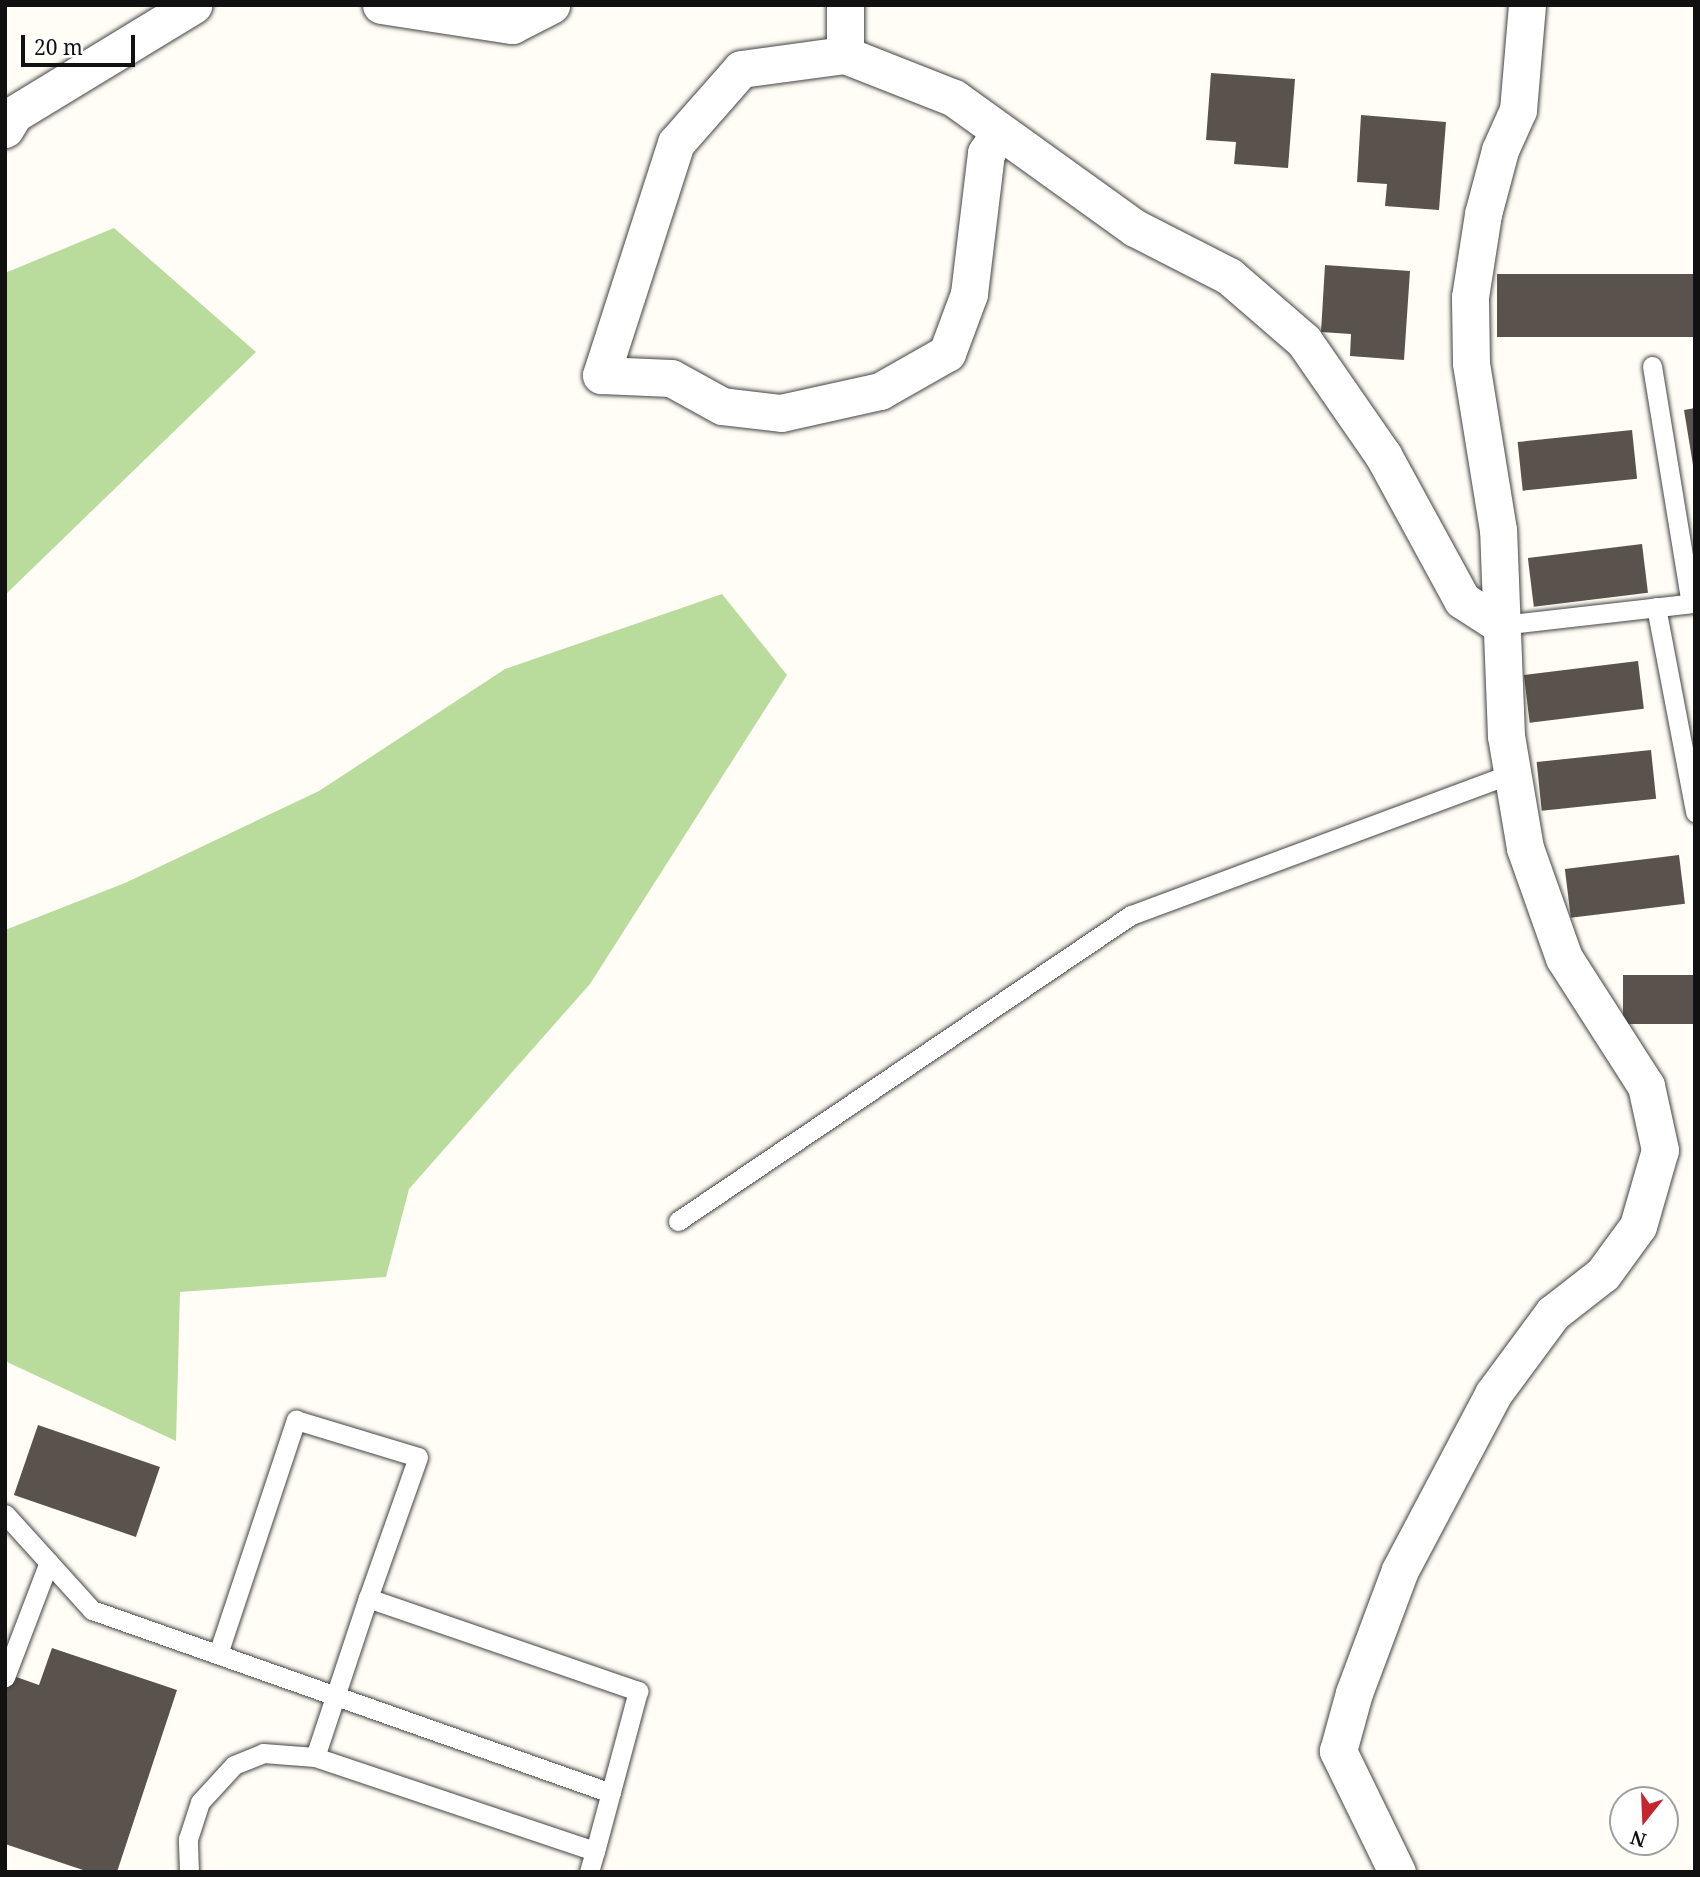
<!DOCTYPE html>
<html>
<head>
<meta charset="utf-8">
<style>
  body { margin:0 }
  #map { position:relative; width:1700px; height:1877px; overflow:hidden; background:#fffdf5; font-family:"Noto Serif",serif }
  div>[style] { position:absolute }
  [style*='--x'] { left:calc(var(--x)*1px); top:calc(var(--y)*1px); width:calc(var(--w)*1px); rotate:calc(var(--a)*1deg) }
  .forest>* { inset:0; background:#b9dc9c }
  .building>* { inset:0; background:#5a524d; transform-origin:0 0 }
  .roads { filter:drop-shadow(0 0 2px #444) drop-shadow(0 0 2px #444) }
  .service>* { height:19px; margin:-9.5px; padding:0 9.5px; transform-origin:9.5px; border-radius:9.5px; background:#fff }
  .minor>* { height:37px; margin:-18.5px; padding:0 18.5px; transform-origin:18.5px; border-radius:18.5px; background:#fff }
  span { translate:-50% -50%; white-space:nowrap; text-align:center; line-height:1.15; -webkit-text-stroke:7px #fff; paint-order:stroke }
  .frame { position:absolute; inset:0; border:7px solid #111; pointer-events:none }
  .north { position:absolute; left:1609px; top:1786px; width:70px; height:70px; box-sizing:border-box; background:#fff; border:2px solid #a0a0a0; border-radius:50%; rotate:198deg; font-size:19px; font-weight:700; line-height:28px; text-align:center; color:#111 }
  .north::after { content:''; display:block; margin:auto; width:24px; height:32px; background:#c4262e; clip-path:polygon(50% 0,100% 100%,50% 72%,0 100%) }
  .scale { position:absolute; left:21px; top:35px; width:114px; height:32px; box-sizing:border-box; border:4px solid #111; border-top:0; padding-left:9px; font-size:21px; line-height:24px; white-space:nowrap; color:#111; -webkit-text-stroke:5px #fff; paint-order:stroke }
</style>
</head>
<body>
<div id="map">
  <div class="forest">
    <div style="clip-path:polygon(114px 228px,256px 352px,5px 595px,5px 273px)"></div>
    <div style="clip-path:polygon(722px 594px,787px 675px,590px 984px,409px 1189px,386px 1277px,180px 1292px,176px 1441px,5px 1361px,5px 930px,125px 883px,319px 791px,505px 669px)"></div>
  </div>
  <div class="building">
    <div style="clip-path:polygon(1211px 73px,1295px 79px,1288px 168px,1234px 164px,1236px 142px,1206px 140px)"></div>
    <div style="clip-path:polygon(1361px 115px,1446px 122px,1439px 210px,1385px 206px,1387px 184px,1357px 182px)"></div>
    <div style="clip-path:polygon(1325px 265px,1410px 271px,1404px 360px,1350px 356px,1351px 334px,1321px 332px)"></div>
    <div style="left:1695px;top:274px;width:63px;height:198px;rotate:90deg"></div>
    <div style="clip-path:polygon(1695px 408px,1695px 465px,1693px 465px,1684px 410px)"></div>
    <div style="left:1632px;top:430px;width:49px;height:115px;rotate:84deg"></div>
    <div style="left:1642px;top:544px;width:49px;height:115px;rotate:83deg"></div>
    <div style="left:1638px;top:661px;width:48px;height:115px;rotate:83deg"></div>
    <div style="left:1651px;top:750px;width:49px;height:115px;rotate:84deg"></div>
    <div style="left:1679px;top:855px;width:49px;height:115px;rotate:83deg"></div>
    <div style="left:1695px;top:975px;width:49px;height:72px;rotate:90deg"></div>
    <div style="left:38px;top:1425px;width:129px;height:74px;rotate:19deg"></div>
    <div style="clip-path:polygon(52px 1648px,177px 1690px,117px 1872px,89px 1872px,5px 1844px,5px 1673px,39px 1685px)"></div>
  </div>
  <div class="roads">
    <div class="service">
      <div style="--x:1652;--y:366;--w:240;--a:80.7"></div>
      <div style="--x:1656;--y:607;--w:209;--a:79.2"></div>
      <div style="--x:1501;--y:625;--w:195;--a:-6.5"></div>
      <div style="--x:678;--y:1221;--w:547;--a:-34.04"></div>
      <div style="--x:1131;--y:915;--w:408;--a:-20.4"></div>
      <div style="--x:5;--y:1514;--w:130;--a:47.8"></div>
      <div style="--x:92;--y:1610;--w:550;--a:19.42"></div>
      <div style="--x:218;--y:1654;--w:247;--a:-71.6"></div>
      <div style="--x:296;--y:1420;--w:127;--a:16.9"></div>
      <div style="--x:418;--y:1457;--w:150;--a:109.5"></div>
      <div style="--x:5;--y:1677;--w:123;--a:-69.1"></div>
      <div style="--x:315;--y:1757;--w:168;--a:-71.6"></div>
      <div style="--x:368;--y:1598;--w:286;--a:19"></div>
      <div style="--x:638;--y:1691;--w:166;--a:105"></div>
      <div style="--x:189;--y:1872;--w:33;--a:-92"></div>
      <div style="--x:188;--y:1839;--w:39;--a:-72"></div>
      <div style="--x:200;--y:1802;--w:50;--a:-47.4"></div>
      <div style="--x:234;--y:1765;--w:31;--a:-22"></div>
      <div style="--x:263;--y:1753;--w:52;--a:4.4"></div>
      <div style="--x:315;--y:1757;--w:295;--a:18.6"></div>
      <div style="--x:595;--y:1851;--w:22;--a:106"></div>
    </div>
    <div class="minor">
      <div style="--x:381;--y:5;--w:133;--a:8.7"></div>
      <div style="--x:512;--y:25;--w:44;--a:-27.1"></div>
      <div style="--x:845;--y:55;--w:50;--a:-90"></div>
      <div style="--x:5;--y:129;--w:17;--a:-59"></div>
      <div style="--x:14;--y:114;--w:210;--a:-31.3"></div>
      <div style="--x:1000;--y:132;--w:25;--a:124"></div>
      <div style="--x:986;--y:153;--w:142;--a:96.9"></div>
      <div style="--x:969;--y:294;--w:63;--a:110.4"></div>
      <div style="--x:947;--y:353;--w:77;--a:150.4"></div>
      <div style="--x:880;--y:391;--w:101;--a:167.5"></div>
      <div style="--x:781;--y:413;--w:59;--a:-173.2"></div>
      <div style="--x:722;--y:406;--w:58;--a:-151.2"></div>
      <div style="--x:671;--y:378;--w:70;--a:-177.5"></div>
      <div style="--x:601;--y:375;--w:244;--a:-72.1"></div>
      <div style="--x:676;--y:143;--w:98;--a:-48.7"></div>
      <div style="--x:741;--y:69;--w:105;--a:-7.7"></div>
      <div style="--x:845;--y:55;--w:117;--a:21.5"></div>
      <div style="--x:954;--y:98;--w:223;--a:35.7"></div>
      <div style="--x:1135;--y:228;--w:106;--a:27.1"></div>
      <div style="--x:1229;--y:276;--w:99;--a:40.9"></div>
      <div style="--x:1304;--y:341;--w:139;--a:55.3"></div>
      <div style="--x:1383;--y:455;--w:165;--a:61.4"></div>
      <div style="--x:1462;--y:600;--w:46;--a:32.7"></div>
      <div style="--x:1397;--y:1872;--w:135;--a:-116"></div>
      <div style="--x:1338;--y:1751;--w:60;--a:-74.6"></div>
      <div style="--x:1354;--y:1693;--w:131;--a:-69.5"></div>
      <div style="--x:1400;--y:1570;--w:199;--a:-62.1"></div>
      <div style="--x:1493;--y:1394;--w:101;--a:-53.5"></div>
      <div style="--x:1553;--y:1313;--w:63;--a:-38"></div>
      <div style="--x:1603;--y:1274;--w:59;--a:-53.9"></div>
      <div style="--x:1638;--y:1226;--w:79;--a:-73.9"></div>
      <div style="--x:1660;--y:1150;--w:66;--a:-102.3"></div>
      <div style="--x:1646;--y:1086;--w:152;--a:-122.6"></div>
      <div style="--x:1564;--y:958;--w:117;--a:-109.5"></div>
      <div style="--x:1525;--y:848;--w:114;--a:-99.6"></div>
      <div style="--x:1506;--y:736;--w:206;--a:-92.2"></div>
      <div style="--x:1498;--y:530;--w:169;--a:-99.2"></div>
      <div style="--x:1471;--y:363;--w:66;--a:-90.9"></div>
      <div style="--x:1470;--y:297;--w:84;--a:-81.1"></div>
      <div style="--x:1483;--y:214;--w:66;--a:-75.1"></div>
      <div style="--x:1500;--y:150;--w:44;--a:-65.8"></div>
      <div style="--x:1518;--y:110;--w:105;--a:-85.1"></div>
    </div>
  </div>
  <div class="frame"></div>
  <div class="north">N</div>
  <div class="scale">20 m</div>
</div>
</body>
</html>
